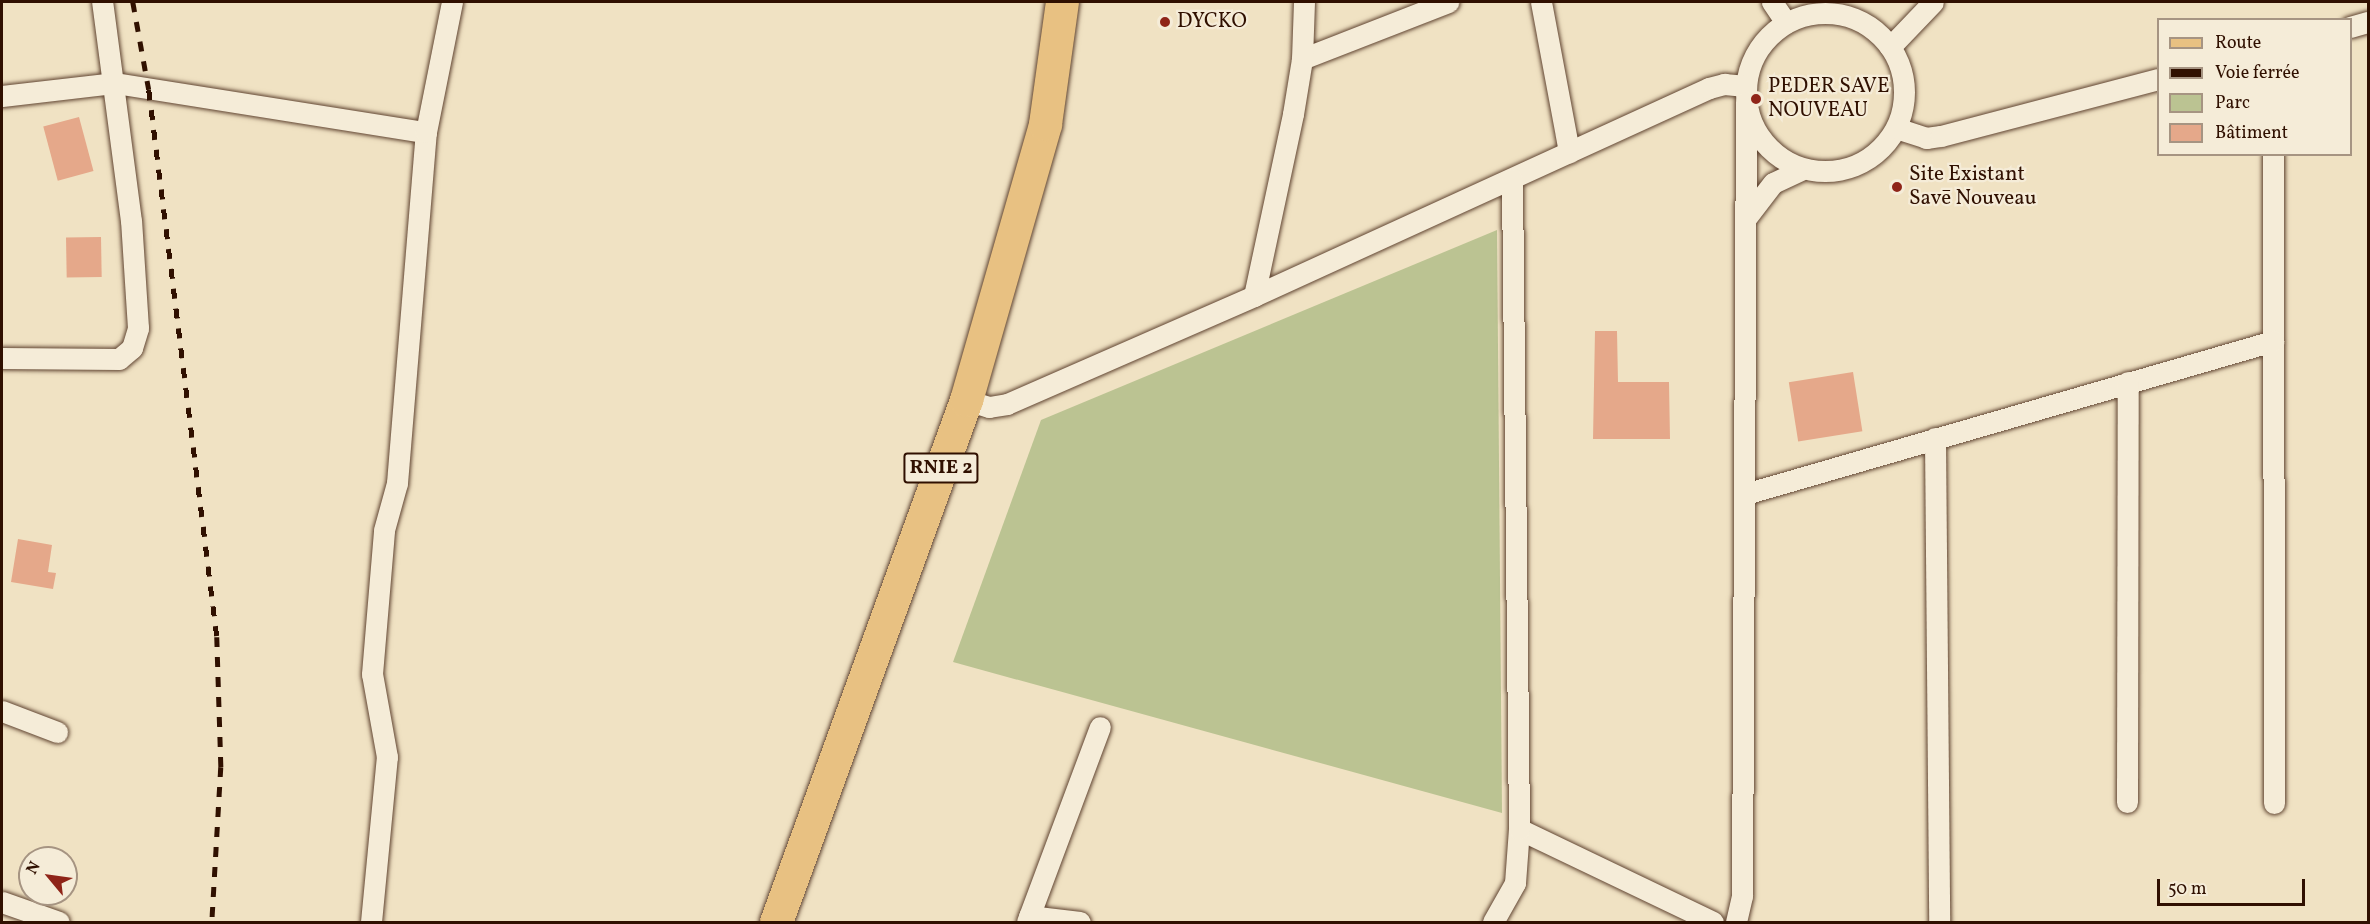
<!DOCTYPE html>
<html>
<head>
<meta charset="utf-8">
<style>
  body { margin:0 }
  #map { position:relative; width:2370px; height:924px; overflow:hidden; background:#f0e2c3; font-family:Vollkorn,serif }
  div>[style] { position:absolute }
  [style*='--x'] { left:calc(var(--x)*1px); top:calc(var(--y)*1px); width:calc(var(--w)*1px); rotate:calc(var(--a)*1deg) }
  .green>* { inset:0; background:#bbc392 }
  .building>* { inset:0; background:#e5a88a; transform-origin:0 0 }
  .roads { filter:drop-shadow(0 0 2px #604431) drop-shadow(0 0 2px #604431) }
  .minor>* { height:21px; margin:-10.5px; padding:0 10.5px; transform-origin:10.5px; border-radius:10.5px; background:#f5ecd8 }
  .minor>.ring { margin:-10.5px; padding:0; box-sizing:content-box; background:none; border:21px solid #f5ecd8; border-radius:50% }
  .primary>* { height:33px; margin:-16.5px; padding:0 16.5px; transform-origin:16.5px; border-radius:16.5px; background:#e8c182 }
  .rail>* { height:4.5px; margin-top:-2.25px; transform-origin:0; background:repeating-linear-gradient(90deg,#301000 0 10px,transparent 0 20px) }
  .dots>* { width:16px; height:16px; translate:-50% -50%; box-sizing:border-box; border:3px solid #f5ecd8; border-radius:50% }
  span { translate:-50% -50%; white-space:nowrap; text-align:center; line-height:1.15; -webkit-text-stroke:4.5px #f5ecd8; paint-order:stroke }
  .shield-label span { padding:2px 4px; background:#f5ecd8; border:2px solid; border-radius:4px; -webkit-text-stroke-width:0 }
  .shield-label { font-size:20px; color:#301000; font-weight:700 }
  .poi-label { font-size:21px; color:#301000 }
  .left { translate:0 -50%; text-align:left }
  .frame { position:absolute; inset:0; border:3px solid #301000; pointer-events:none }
  .legend { position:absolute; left:2157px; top:18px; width:195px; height:138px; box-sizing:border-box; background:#f5ecd8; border:2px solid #a69482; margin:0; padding:8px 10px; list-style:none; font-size:18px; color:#301000 }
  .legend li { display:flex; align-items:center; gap:12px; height:30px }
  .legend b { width:30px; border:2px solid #a69482 }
  .north { position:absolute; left:18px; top:846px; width:60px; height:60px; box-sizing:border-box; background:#f5ecd8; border:2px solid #a69482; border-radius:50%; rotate:299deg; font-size:16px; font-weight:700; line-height:24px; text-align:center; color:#301000 }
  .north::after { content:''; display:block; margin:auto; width:21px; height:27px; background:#8f2418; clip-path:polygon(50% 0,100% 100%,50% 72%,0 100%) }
  .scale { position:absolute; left:2157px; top:879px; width:148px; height:27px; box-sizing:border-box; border:3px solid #301000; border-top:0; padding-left:8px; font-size:18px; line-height:21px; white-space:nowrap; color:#301000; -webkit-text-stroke:4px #f5ecd8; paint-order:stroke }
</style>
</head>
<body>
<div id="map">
  <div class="green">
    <div style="clip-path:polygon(1497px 230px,1502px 813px,953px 662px,1041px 420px)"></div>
  </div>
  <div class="building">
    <div style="left:79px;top:117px;width:56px;height:37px;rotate:75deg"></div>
    <div style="left:101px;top:237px;width:40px;height:35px;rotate:89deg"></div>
    <div style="clip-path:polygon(1595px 331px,1617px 331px,1618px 382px,1669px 382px,1670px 439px,1593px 439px)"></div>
    <div style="left:1853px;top:372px;width:60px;height:65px;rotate:81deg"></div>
    <div style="clip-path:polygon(18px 539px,52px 545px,48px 572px,56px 573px,53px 589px,11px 582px)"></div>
  </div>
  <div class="roads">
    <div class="minor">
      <div style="--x:1541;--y:2;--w:153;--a:79.4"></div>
      <div style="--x:1772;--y:2;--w:25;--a:56"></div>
      <div class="ring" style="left:1746px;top:13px;width:137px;height:137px"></div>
      <div style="--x:2350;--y:27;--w:19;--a:-16"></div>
      <div style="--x:1890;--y:47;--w:62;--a:-46.3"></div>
      <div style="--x:1302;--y:59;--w:157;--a:-21.3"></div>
      <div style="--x:2;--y:96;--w:114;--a:-6.6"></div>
      <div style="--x:115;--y:83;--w:315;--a:9"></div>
      <div style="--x:1896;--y:128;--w:32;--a:18"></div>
      <div style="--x:1926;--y:138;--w:15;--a:-8"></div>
      <div style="--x:1941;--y:136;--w:224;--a:-14.7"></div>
      <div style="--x:2273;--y:154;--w:649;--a:89.91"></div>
      <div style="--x:1746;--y:218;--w:44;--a:-52.4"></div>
      <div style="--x:1773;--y:183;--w:33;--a:-25"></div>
      <div style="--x:1254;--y:296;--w:186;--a:-77.9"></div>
      <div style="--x:1293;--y:114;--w:56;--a:-80.7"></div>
      <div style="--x:1302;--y:59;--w:57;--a:-88"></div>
      <div style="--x:2;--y:358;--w:117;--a:0.5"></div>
      <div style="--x:119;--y:359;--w:17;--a:-40"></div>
      <div style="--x:132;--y:348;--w:21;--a:-73"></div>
      <div style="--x:138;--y:328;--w:107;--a:-93.7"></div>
      <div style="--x:131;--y:221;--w:221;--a:-97.5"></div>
      <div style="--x:966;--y:400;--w:24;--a:17"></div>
      <div style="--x:989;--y:407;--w:18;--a:-9"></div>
      <div style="--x:1007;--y:404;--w:270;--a:-23.6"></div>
      <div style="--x:1254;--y:296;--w:500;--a:-24.57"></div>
      <div style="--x:1709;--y:88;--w:16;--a:-15"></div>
      <div style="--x:1724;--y:84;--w:22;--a:5"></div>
      <div style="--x:1935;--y:438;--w:484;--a:89.5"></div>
      <div style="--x:1745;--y:494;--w:550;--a:-16.16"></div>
      <div style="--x:2;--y:711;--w:59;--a:20.9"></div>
      <div style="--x:2127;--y:802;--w:420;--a:-89.9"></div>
      <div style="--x:1519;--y:829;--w:215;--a:25.6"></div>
      <div style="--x:2;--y:902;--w:60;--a:19.3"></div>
      <div style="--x:1029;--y:916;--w:51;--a:6.7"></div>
      <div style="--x:371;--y:922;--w:166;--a:-84.5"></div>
      <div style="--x:387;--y:757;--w:84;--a:-100.2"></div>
      <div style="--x:372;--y:674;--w:144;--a:-85.2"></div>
      <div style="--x:384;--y:530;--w:49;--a:-74.5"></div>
      <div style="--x:397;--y:483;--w:352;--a:-85.3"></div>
      <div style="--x:426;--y:132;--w:133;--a:-78.7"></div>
      <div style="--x:1027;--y:922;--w:208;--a:-69.5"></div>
      <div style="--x:1493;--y:922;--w:45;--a:-60.6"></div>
      <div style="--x:1515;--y:883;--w:54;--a:-85.8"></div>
      <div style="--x:1519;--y:829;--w:650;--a:-90.62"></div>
      <div style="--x:1736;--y:922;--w:27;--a:-77"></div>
      <div style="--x:1742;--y:896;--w:794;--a:-89.71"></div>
    </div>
    <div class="primary">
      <div style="--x:776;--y:922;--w:556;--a:-70"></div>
      <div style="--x:966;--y:400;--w:287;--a:-74"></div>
      <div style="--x:1045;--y:124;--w:123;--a:-82.1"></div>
    </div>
  </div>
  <div class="rail">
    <div style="--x:133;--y:2;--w:89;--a:79.7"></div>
    <div style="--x:149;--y:90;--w:551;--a:82.91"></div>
    <div style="--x:217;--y:637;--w:130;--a:88.2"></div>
    <div style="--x:221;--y:767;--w:155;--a:93.3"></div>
  </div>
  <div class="dots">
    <div style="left:1165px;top:22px;background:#8f2418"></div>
    <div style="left:1756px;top:99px;background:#8f2418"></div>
    <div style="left:1897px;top:187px;background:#8f2418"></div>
  </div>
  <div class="shield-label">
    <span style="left:941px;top:468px">RNIE 2</span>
  </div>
  <div class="poi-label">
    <span class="left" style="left:1177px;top:22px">DYCKO</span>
    <span class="left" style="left:1768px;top:99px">PEDER SAVE<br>NOUVEAU</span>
    <span class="left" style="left:1909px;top:187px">Site Existant<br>Savē Nouveau</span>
  </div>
  <div class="frame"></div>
  <ul class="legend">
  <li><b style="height:8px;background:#e8c182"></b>Route</li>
  <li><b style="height:8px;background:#301000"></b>Voie ferrée</li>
  <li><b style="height:16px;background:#bbc392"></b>Parc</li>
  <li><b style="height:16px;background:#e5a88a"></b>Bâtiment</li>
  </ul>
  <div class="north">N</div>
  <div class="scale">50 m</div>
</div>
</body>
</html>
